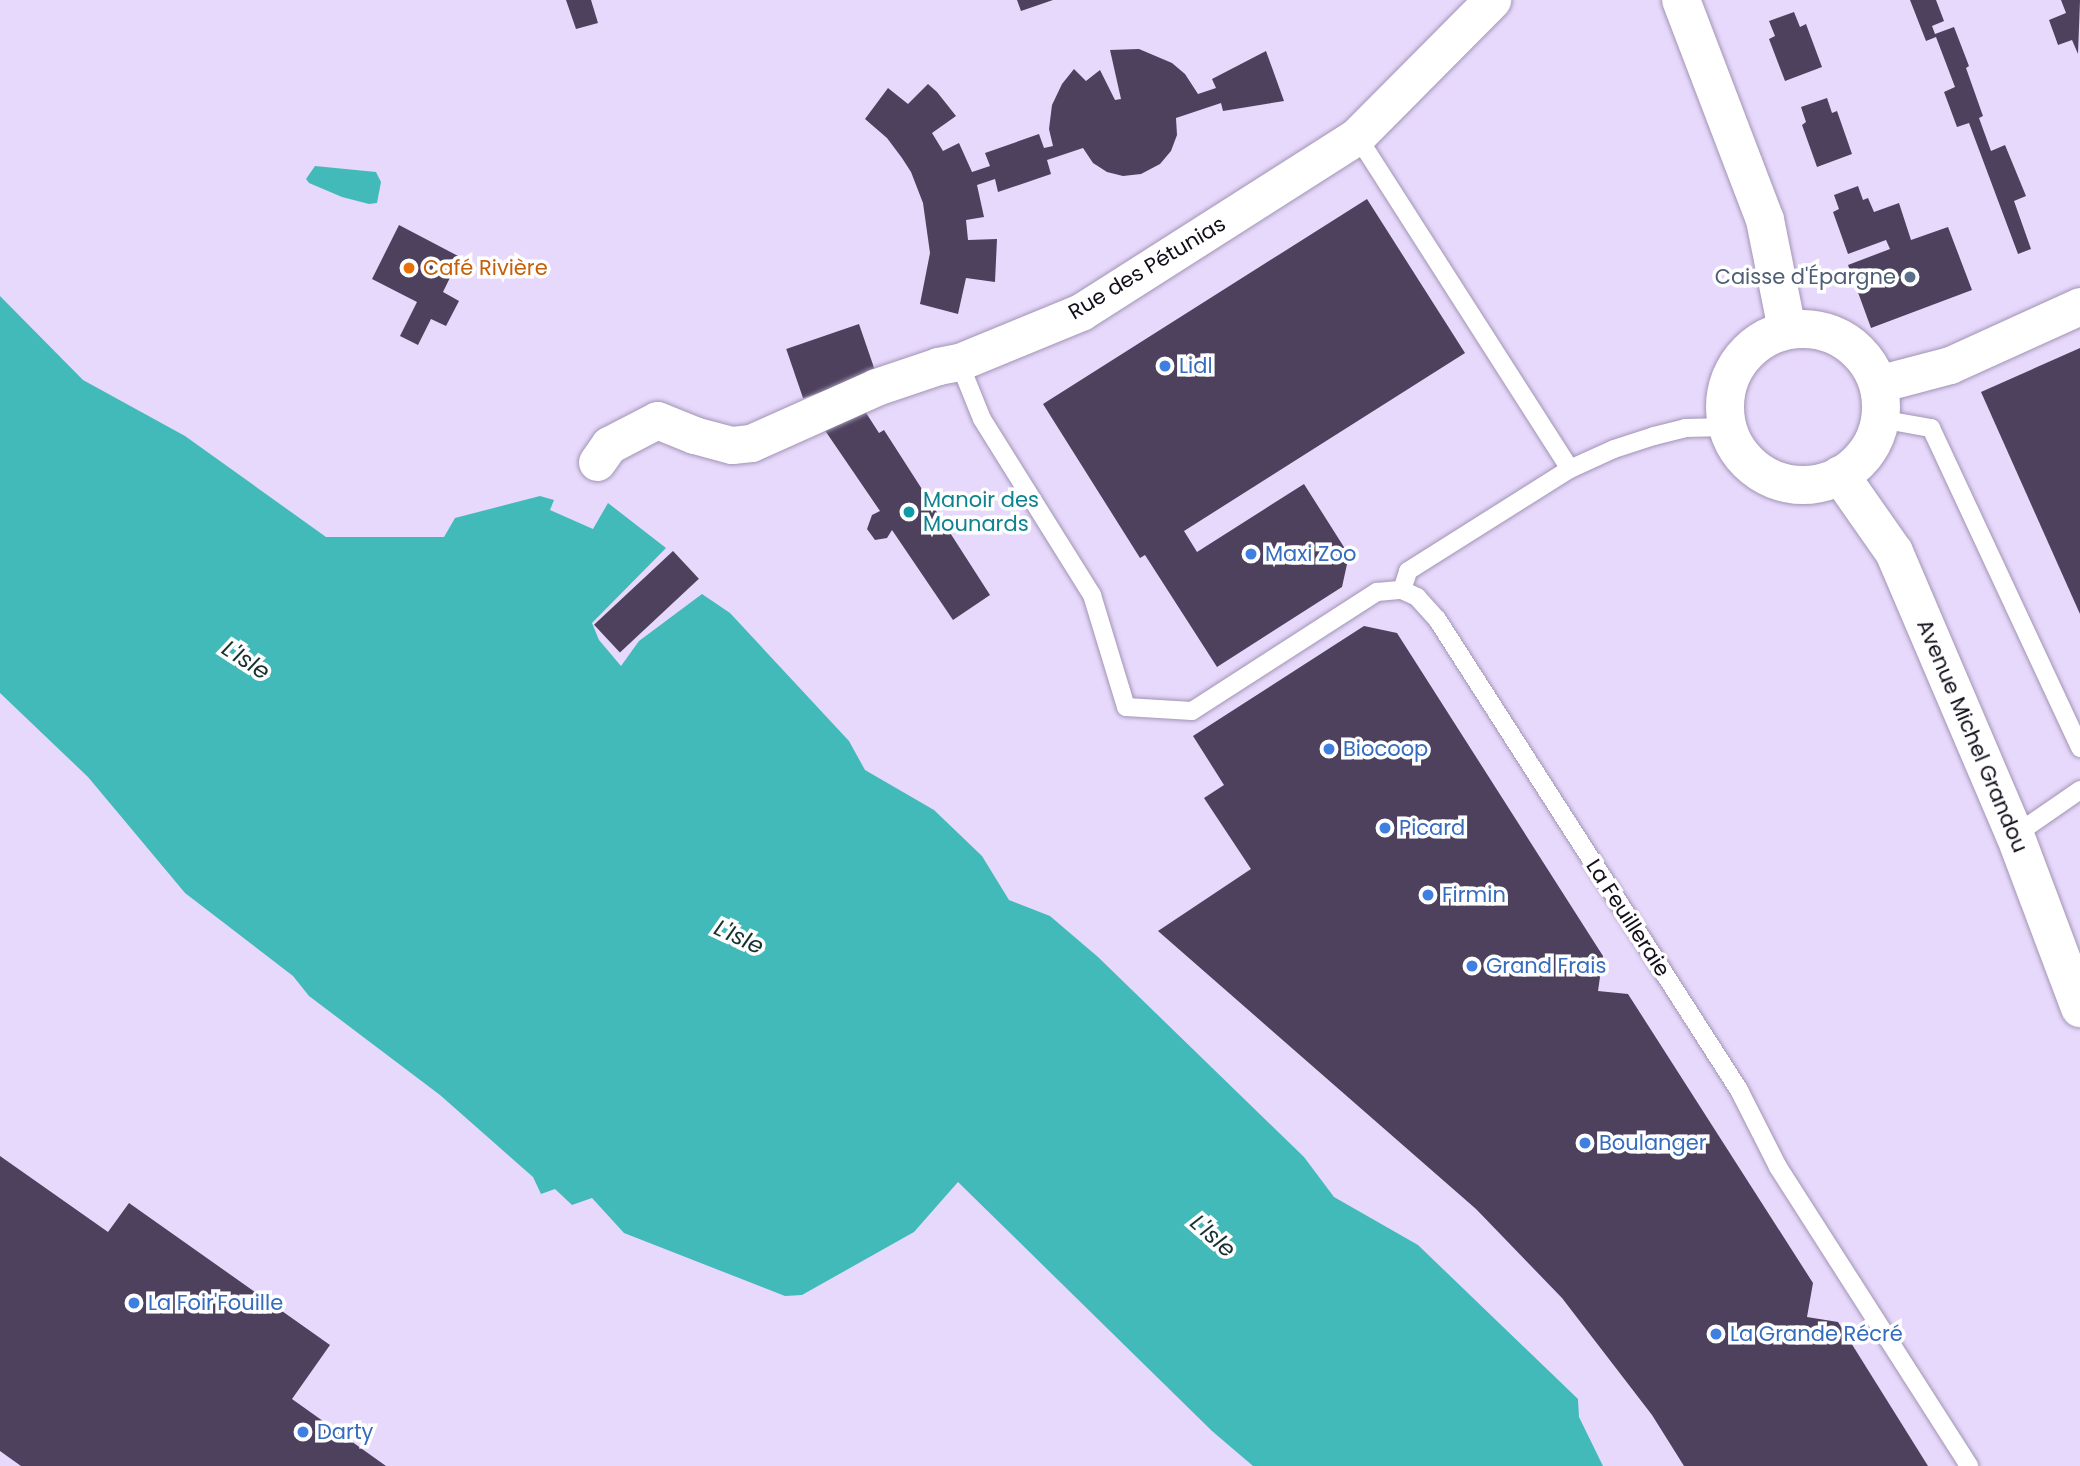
<!DOCTYPE html>
<html>
<head>
<meta charset="utf-8">
<style>
  body { margin:0 }
  #map { position:relative; width:2080px; height:1466px; overflow:hidden; background:#e7d9fc; font-family:Poppins,sans-serif }
  div>[style] { position:absolute }
  [style*='--x'] { left:calc(var(--x)*1px); top:calc(var(--y)*1px); width:calc(var(--w)*1px); rotate:calc(var(--a)*1deg) }
  .water>* { inset:0; background:#43baba }
  .building>* { inset:0; background:#4d415d; transform-origin:0 0 }
  .roads { filter:drop-shadow(0 0 2px #a194b4) drop-shadow(0 0 2px #a194b4) }
  .service>* { height:18px; margin:-9px; padding:0 9px; transform-origin:9px; border-radius:9px; background:#fff }
  .minor>* { height:37px; margin:-18.5px; padding:0 18.5px; transform-origin:18.5px; border-radius:18.5px; background:#fff }
  .secondary>* { height:38px; margin:-19px; padding:0 19px; transform-origin:19px; border-radius:19px; background:#fff }
  .secondary>.ring { margin:-19px; padding:0; box-sizing:content-box; background:none; border:38px solid #fff; border-radius:50% }
  .dots>* { width:19px; height:19px; translate:-50% -50%; box-sizing:border-box; border:4px solid #fff; border-radius:50% }
  span { translate:-50% -50%; white-space:nowrap; text-align:center; line-height:1.15; -webkit-text-stroke:7px #fff; paint-order:stroke }
  .food-label { font-size:21px; color:#c56008 }
  .left { translate:0 -50%; text-align:left }
  .street-label { font-size:21px; color:#130f1a }
  .service-label { font-size:21px; color:#4e5e75 }
  .right { translate:-100% -50%; text-align:right }
  .shop-label { font-size:21px; color:#366cbe }
  .culture-label { font-size:21px; color:#0d838f }
  .water-label { font-size:23px; color:#173131; font-style:italic }
</style>
</head>
<body>
<div id="map">
  <div class="water">
    <div style="clip-path:polygon(315px 166px,376px 172px,381px 182px,377px 203px,369px 204px,342px 197px,309px 183px,306px 179px)"></div>
    <div style="clip-path:polygon(0 296px,83px 380px,185px 436px,326px 537px,444px 537px,455px 518px,540px 496px,554px 500px,550px 510px,593px 529px,608px 503px,666px 548px,592px 623px,599px 640px,621px 666px,639px 641px,702px 594px,730px 613px,849px 741px,865px 770px,934px 810px,982px 856px,1009px 900px,1050px 916px,1098px 957px,1304px 1157px,1334px 1197px,1418px 1245px,1578px 1399px,1579px 1417px,1603px 1466px,1253px 1466px,1212px 1431px,958px 1182px,914px 1232px,802px 1295px,785px 1296px,624px 1233px,592px 1198px,572px 1205px,555px 1189px,541px 1194px,533px 1177px,440px 1095px,309px 996px,293px 976px,185px 893px,88px 777px,0 693px)"></div>
  </div>
  <div class="building">
    <div style="clip-path:polygon(566px 0,591px 0,598px 23px,576px 29px)"></div>
    <div style="clip-path:polygon(1017px 0,1053px 0,1021px 11px)"></div>
    <div style="clip-path:polygon(1910px 0,1936px 0,1944px 21px,1932px 26px,1935px 34px,1954px 27px,1969px 66px,1966px 68px,1983px 116px,1979px 118px,1991px 151px,2005px 145px,2026px 196px,2014px 201px,2031px 249px,2018px 254px,1969px 123px,1957px 127px,1944px 92px,1955px 87px,1936px 37px,1926px 41px)"></div>
    <div style="clip-path:polygon(2061px 0,2080px 0,2078px 54px,2072px 40px,2058px 45px,2049px 20px,2066px 13px)"></div>
    <div style="clip-path:polygon(1794px 12px,1800px 27px,1806px 24px,1822px 67px,1785px 81px,1769px 39px,1775px 36px,1769px 21px)"></div>
    <div style="clip-path:polygon(1139px 49px,1172px 63px,1185px 74px,1198px 94px,1216px 88px,1212px 79px,1266px 51px,1284px 101px,1223px 111px,1221px 103px,1176px 118px,1177px 135px,1171px 151px,1160px 164px,1141px 174px,1123px 176px,1107px 172px,1093px 163px,1083px 148px,1047px 160px,1051px 174px,998px 192px,995px 179px,977px 185px,984px 217px,966px 220px,968px 240px,997px 239px,995px 282px,966px 278px,958px 314px,920px 304px,930px 253px,923px 203px,911px 172px,902px 158px,887px 138px,865px 119px,888px 88px,908px 104px,928px 84px,937px 92px,956px 116px,932px 133px,943px 151px,959px 143px,972px 172px,990px 166px,985px 153px,1039px 134px,1044px 148px,1053px 146px,1049px 129px,1052px 105px,1062px 84px,1074px 69px,1086px 81px,1100px 70px,1115px 100px,1121px 99px,1110px 50px)"></div>
    <div style="clip-path:polygon(1827px 98px,1832px 113px,1837px 111px,1852px 154px,1817px 167px,1802px 125px,1806px 122px,1801px 107px)"></div>
    <div style="clip-path:polygon(1858px 186px,1863px 200px,1868px 198px,1874px 212px,1899px 203px,1911px 240px,1948px 227px,1972px 290px,1871px 328px,1848px 265px,1890px 249px,1886px 240px,1848px 254px,1833px 212px,1839px 209px,1834px 195px)"></div>
    <div style="clip-path:polygon(1367px 199px,1465px 353px,1184px 531px,1197px 552px,1304px 484px,1349px 555px,1342px 587px,1217px 667px,1145px 555px,1140px 558px,1043px 404px)"></div>
    <div style="clip-path:polygon(399px 225px,460px 257px,443px 292px,459px 301px,446px 326px,431px 319px,418px 345px,400px 336px,417px 302px,372px 279px)"></div>
    <div style="left:859px;top:324px;width:52px;height:77px;rotate:71deg"></div>
    <div style="clip-path:polygon(2080px 348px,2080px 614px,1981px 392px)"></div>
    <div style="clip-path:polygon(861px 405px,879px 433px,884px 430px,990px 595px,953px 620px,892px 530px,887px 538px,875px 540px,867px 529px,872px 515px,880px 511px,824px 429px)"></div>
    <div style="left:673px;top:551px;width:38px;height:108px;rotate:47deg"></div>
    <div style="clip-path:polygon(1364px 626px,1397px 633px,1603px 956px,1598px 991px,1628px 994px,1813px 1283px,1807px 1317px,1838px 1322px,1928px 1466px,1684px 1466px,1652px 1415px,1562px 1298px,1476px 1209px,1158px 931px,1251px 869px,1204px 798px,1224px 785px,1193px 736px)"></div>
    <div style="clip-path:polygon(0 1156px,108px 1232px,129px 1203px,330px 1345px,292px 1399px,386px 1466px,21px 1466px,0 1451px)"></div>
  </div>
  <div class="roads">
    <div class="service">
      <div style="--x:1357;--y:136;--w:395;--a:57.4"></div>
      <div style="--x:959;--y:362;--w:61;--a:68"></div>
      <div style="--x:982;--y:419;--w:208;--a:58"></div>
      <div style="--x:1092;--y:595;--w:117;--a:73.1"></div>
      <div style="--x:1126;--y:707;--w:66;--a:3.5"></div>
      <div style="--x:1192;--y:711;--w:220;--a:-32.8"></div>
      <div style="--x:1377;--y:592;--w:25;--a:-5"></div>
      <div style="--x:1402;--y:590;--w:17;--a:25"></div>
      <div style="--x:1417;--y:597;--w:30;--a:48"></div>
      <div style="--x:1437;--y:619;--w:560;--a:57.33"></div>
      <div style="--x:1739;--y:1090;--w:86;--a:63.1"></div>
      <div style="--x:1778;--y:1167;--w:355;--a:57.4"></div>
      <div style="--x:1880;--y:419;--w:52;--a:10"></div>
      <div style="--x:1931;--y:428;--w:353;--a:65"></div>
      <div style="--x:1402;--y:590;--w:20;--a:-72"></div>
      <div style="--x:1408;--y:571;--w:191;--a:-32.2"></div>
      <div style="--x:1570;--y:469;--w:48;--a:-24.4"></div>
      <div style="--x:1614;--y:449;--w:42;--a:-18"></div>
      <div style="--x:1654;--y:436;--w:32;--a:-14"></div>
      <div style="--x:1685;--y:428;--w:42;--a:-1.4"></div>
      <div style="--x:2015;--y:835;--w:79;--a:-34.7"></div>
    </div>
    <div class="minor">
      <div style="--x:1878;--y:384;--w:74;--a:-14.8"></div>
      <div style="--x:1950;--y:365;--w:143;--a:-24.4"></div>
      <div style="--x:597;--y:462;--w:21;--a:-55"></div>
      <div style="--x:609;--y:445;--w:54;--a:-27.5"></div>
      <div style="--x:657;--y:420;--w:40;--a:22"></div>
      <div style="--x:694;--y:435;--w:39;--a:15"></div>
      <div style="--x:732;--y:445;--w:19;--a:-6"></div>
      <div style="--x:751;--y:443;--w:137;--a:-24.1"></div>
      <div style="--x:876;--y:387;--w:65;--a:-18.7"></div>
      <div style="--x:938;--y:366;--w:21;--a:-11"></div>
      <div style="--x:959;--y:362;--w:132;--a:-22.3"></div>
      <div style="--x:1081;--y:312;--w:327;--a:-32.5"></div>
      <div style="--x:1357;--y:136;--w:192;--a:-45.2"></div>
    </div>
    <div class="secondary">
      <div style="--x:1681;--y:0;--w:235;--a:69.1"></div>
      <div style="--x:1765;--y:220;--w:111;--a:78.6"></div>
      <div class="ring" style="left:1725px;top:329px;width:118px;height:118px"></div>
      <div style="--x:1840;--y:475;--w:94;--a:55"></div>
      <div style="--x:1894;--y:552;--w:308;--a:66.9"></div>
      <div style="--x:2015;--y:835;--w:185;--a:69.4"></div>
    </div>
  </div>
  <div class="dots">
    <div style="left:409px;top:268px;background:#e8710a"></div>
    <div style="left:1910px;top:277px;background:#5c6f8a"></div>
    <div style="left:1165px;top:366px;background:#3f7fe0"></div>
    <div style="left:909px;top:512px;background:#0f9aa8"></div>
    <div style="left:1251px;top:554px;background:#3f7fe0"></div>
    <div style="left:1329px;top:749px;background:#3f7fe0"></div>
    <div style="left:1385px;top:828px;background:#3f7fe0"></div>
    <div style="left:1428px;top:895px;background:#3f7fe0"></div>
    <div style="left:1472px;top:966px;background:#3f7fe0"></div>
    <div style="left:1585px;top:1143px;background:#3f7fe0"></div>
    <div style="left:134px;top:1303px;background:#3f7fe0"></div>
    <div style="left:1716px;top:1334px;background:#3f7fe0"></div>
    <div style="left:303px;top:1432px;background:#3f7fe0"></div>
  </div>
  <div class="food-label">
    <span class="left" style="left:423px;top:268px">Café Rivière</span>
  </div>
  <div class="street-label">
    <span style="left:1147px;top:268px;rotate:-31deg">Rue des Pétunias</span>
    <span style="left:1972px;top:736px;rotate:67deg">Avenue Michel Grandou</span>
    <span style="left:1628px;top:918px;rotate:57deg">La Feuilleraie</span>
  </div>
  <div class="service-label">
    <span class="right" style="left:1896px;top:277px">Caisse d'Épargne</span>
  </div>
  <div class="shop-label">
    <span class="left" style="left:1179px;top:366px">Lidl</span>
    <span class="left" style="left:1265px;top:554px">Maxi Zoo</span>
    <span class="left" style="left:1343px;top:749px">Biocoop</span>
    <span class="left" style="left:1399px;top:828px">Picard</span>
    <span class="left" style="left:1442px;top:895px">Firmin</span>
    <span class="left" style="left:1486px;top:966px">Grand Frais</span>
    <span class="left" style="left:1599px;top:1143px">Boulanger</span>
    <span class="left" style="left:148px;top:1303px">La Foir'Fouille</span>
    <span class="left" style="left:1730px;top:1334px">La Grande Récré</span>
    <span class="left" style="left:317px;top:1432px">Darty</span>
  </div>
  <div class="culture-label">
    <span class="left" style="left:923px;top:512px">Manoir des<br>Mounards</span>
  </div>
  <div class="water-label">
    <span style="left:246px;top:660px;rotate:33deg">L'Isle</span>
    <span style="left:739px;top:937px;rotate:25deg">L'Isle</span>
    <span style="left:1213px;top:1236px;rotate:42deg">L'Isle</span>
  </div>
</div>
</body>
</html>
